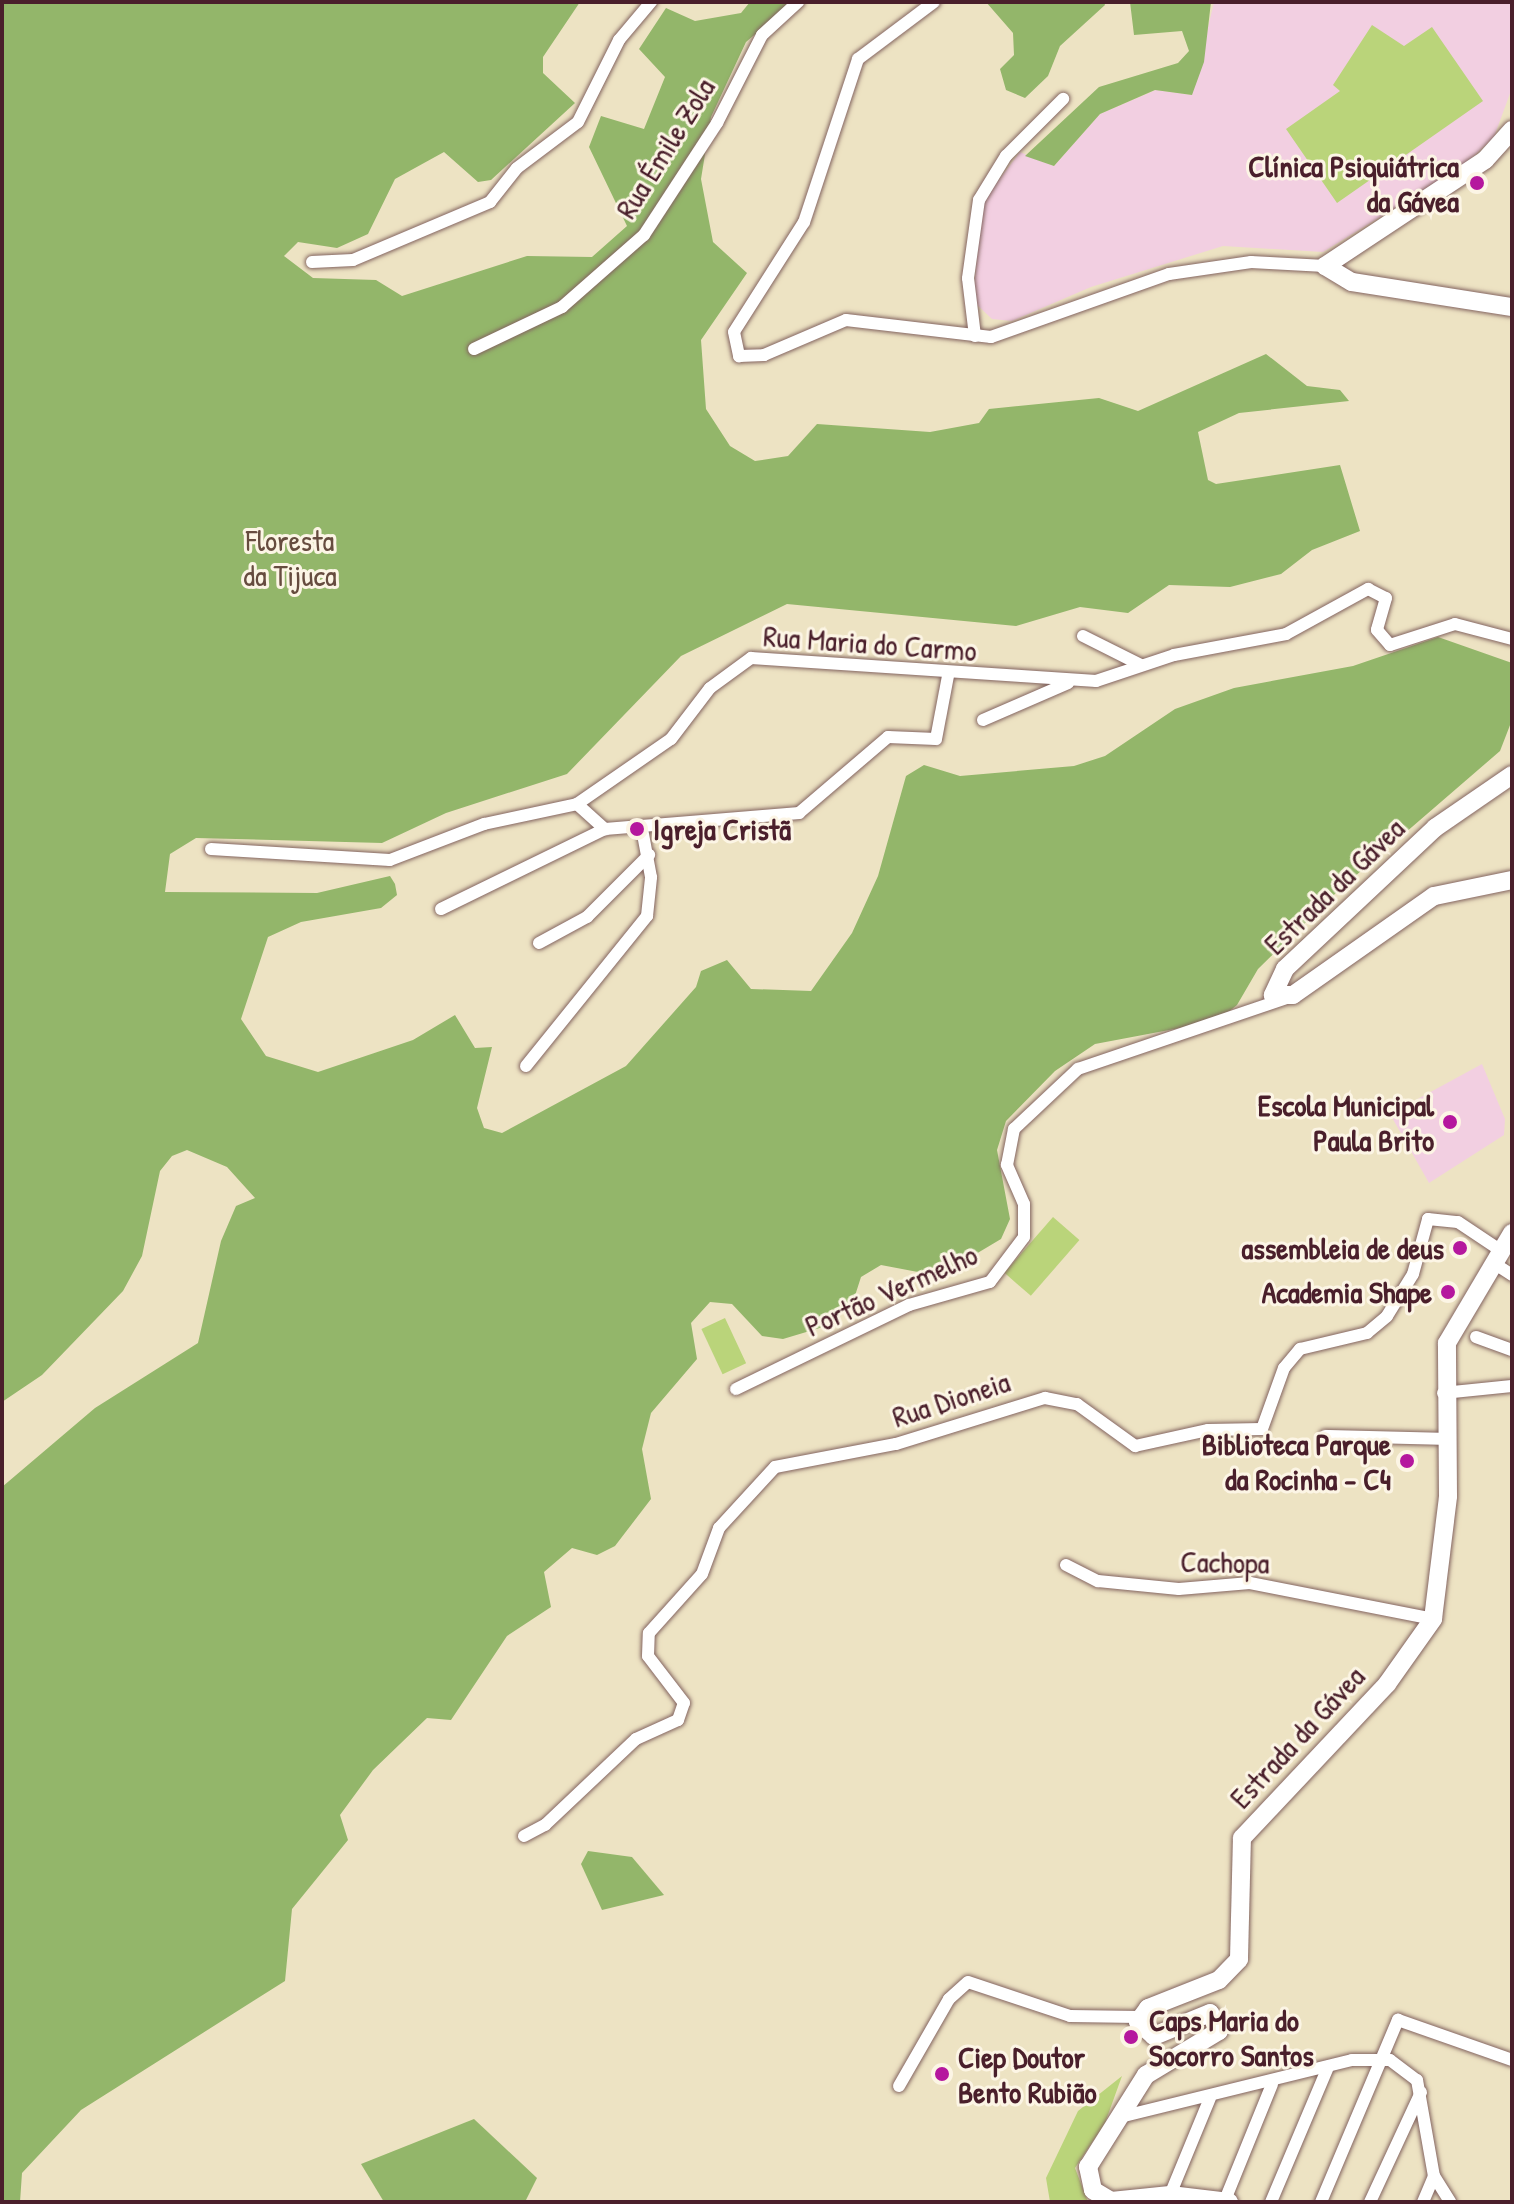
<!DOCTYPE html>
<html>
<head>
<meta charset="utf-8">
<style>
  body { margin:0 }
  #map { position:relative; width:1514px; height:2204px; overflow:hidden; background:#ede3c3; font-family:"Patrick Hand",sans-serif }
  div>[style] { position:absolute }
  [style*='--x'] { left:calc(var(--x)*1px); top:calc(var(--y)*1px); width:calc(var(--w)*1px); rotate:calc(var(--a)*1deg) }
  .built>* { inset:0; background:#f2cfe1 }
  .green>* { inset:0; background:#bad47a; transform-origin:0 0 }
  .forest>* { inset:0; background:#93b66a }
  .roads { filter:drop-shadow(0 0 2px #836460) drop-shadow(0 0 2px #836460) }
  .street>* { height:12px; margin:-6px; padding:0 6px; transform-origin:6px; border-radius:6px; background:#fff }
  .secondary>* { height:18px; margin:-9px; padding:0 9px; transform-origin:9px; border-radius:9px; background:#fff }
  .dots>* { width:22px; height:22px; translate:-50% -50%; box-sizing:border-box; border:4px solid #fcf5e5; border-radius:50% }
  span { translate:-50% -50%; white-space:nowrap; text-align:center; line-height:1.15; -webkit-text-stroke:6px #fcf5e5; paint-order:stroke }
  .street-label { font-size:30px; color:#4a1f2b }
  .poi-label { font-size:30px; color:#4a1f2b; font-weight:700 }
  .right { translate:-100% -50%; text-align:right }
  .left { translate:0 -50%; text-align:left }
  .park-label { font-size:30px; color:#664c3f }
  .frame { position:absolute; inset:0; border:4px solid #4a1f2b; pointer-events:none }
</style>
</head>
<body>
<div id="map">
  <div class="built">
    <div style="clip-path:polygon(1214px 2px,1512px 2px,1512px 88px,1494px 137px,1463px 166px,1323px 252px,1223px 246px,1091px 287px,1012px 321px,992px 319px,973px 301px,982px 202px,1020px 152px,1054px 166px,1100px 114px,1156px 90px,1192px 95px)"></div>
    <div style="clip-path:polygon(1482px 1064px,1505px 1119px,1504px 1135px,1429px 1183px,1390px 1114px)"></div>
  </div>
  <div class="green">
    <div style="clip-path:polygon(1372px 25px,1404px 46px,1432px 27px,1483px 101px,1337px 203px,1286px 129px,1340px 91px,1333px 85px)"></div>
    <div style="left:1053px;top:1217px;width:35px;height:74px;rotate:41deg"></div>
    <div style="left:725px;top:1318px;width:50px;height:26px;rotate:65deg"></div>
    <div style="clip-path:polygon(1122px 2076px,1105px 2123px,1075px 2168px,1088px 2202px,1050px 2202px,1046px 2178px,1078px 2111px)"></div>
  </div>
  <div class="forest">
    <div style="clip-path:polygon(2px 2px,580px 2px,543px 57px,543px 73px,575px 103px,491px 180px,478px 182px,444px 152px,395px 179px,368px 234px,337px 248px,298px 242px,284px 256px,313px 278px,376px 280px,402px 296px,527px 256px,592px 257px,627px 226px,589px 147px,601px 116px,644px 129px,665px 77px,639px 49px,666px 8px,695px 21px,741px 13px,750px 2px,793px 2px,746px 42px,711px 117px,701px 179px,713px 242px,747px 273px,701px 340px,706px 409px,730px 446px,755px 461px,788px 456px,817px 424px,930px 432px,979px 423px,989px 409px,1099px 398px,1138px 411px,1266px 354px,1307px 386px,1340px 390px,1349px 401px,1239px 413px,1198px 432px,1208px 480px,1216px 484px,1340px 465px,1360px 531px,1312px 550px,1281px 574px,1230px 587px,1169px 585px,1128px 613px,1080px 607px,1016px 626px,787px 604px,681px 656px,567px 774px,446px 813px,382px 843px,196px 838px,170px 854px,165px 892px,317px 893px,390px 876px,395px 884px,397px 895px,381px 908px,301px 922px,268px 937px,241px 1019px,266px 1056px,318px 1072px,413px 1040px,455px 1015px,475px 1048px,492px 1047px,477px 1108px,484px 1128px,502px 1133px,626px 1066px,696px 987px,701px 971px,727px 960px,751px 989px,811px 991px,852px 933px,878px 876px,906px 776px,924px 765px,960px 776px,1074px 766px,1105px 756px,1175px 709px,1234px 688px,1353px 666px,1438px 637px,1512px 663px,1512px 720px,1500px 751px,1339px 890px,1258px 969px,1237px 1005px,1217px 1021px,1095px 1044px,1055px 1071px,1006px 1121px,997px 1150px,1010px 1219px,1001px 1239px,939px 1276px,881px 1265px,861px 1277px,852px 1305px,823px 1327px,783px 1339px,762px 1336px,732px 1304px,710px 1302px,691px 1323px,697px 1359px,651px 1413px,642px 1449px,651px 1499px,615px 1546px,597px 1555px,572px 1548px,544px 1572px,551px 1607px,507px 1636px,451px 1720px,427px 1718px,373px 1770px,340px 1815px,348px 1840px,292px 1909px,285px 1981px,81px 2110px,22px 2173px,20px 2202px,2px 2202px,2px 1487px,95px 1408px,198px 1343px,221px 1241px,236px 1206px,255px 1198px,227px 1167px,187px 1150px,172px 1156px,160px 1171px,142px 1256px,123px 1291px,42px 1375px,2px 1402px)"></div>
    <div style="clip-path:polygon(986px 2px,1104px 2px,1105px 5px,1060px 46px,1048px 76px,1025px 98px,1006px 90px,1000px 69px,1014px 55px,1013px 33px)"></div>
    <div style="clip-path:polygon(1130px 2px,1211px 2px,1204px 62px,1192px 95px,1155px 90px,1100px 114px,1054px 166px,1025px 156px,1099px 87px,1178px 63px,1189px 51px,1182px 31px,1134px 35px)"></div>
    <div style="clip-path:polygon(588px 1851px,632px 1857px,664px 1895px,602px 1910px,581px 1864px)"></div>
    <div style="clip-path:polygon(474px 2119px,537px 2178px,526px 2200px,384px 2202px,361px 2164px)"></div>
  </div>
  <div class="roads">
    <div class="street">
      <div style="--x:934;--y:2;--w:95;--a:143.1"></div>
      <div style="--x:858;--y:59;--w:172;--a:108.3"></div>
      <div style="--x:804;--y:222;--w:130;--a:122.5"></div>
      <div style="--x:734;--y:332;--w:25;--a:78"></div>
      <div style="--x:739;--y:356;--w:25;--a:-2"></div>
      <div style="--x:764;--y:355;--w:89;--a:-23.1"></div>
      <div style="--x:846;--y:320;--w:146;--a:6.7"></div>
      <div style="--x:991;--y:337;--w:189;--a:-19.5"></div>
      <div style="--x:1169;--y:274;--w:83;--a:-8.3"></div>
      <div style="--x:1251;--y:262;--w:74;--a:3.1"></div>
      <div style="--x:312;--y:262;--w:41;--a:-2.8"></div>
      <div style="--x:353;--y:260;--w:149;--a:-22.9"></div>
      <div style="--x:490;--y:202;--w:43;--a:-51.5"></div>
      <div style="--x:517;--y:168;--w:76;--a:-37"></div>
      <div style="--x:578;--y:122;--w:92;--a:-63.4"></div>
      <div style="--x:619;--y:40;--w:50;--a:-49.9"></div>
      <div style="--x:975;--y:336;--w:58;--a:-96.9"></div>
      <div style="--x:968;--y:278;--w:79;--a:-82"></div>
      <div style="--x:979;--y:200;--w:52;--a:-58.5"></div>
      <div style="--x:1006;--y:156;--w:81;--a:-45"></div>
      <div style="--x:474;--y:349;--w:98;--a:-25.5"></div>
      <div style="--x:562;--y:307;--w:109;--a:-41.3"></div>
      <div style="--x:644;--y:235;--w:134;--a:-56.9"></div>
      <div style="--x:717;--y:123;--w:99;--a:-62.9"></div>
      <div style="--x:762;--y:35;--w:49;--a:-42.5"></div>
      <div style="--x:1083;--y:636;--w:65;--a:26.6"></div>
      <div style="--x:983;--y:720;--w:93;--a:-23.5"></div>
      <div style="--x:577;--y:804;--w:38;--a:42"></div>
      <div style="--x:211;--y:849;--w:179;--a:3.5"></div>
      <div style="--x:390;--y:860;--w:101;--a:-21"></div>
      <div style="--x:484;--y:824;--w:95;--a:-12.1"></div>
      <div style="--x:577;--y:804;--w:114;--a:-34.7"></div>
      <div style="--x:671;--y:739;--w:64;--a:-52.6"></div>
      <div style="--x:710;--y:688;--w:51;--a:-36.2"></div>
      <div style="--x:751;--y:658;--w:346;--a:3.8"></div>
      <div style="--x:1096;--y:681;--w:82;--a:-18.4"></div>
      <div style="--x:1174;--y:655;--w:114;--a:-10.6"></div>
      <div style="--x:1286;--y:634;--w:94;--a:-28.8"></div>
      <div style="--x:1368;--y:589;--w:20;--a:27"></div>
      <div style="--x:1386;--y:598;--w:33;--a:106"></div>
      <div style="--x:1377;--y:630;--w:20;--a:49"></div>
      <div style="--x:1390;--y:645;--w:68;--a:-17.9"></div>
      <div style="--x:1455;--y:624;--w:59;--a:14.7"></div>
      <div style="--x:441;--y:909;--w:182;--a:-26"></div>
      <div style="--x:605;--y:829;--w:195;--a:-4.7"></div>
      <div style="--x:799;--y:813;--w:117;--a:-40.5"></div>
      <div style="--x:888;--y:737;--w:48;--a:2.4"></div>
      <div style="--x:936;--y:739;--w:64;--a:-79.2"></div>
      <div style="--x:539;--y:943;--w:55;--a:-28.4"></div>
      <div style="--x:587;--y:917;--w:88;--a:-45"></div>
      <div style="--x:526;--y:1066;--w:193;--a:-51.1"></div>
      <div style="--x:647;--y:916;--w:39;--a:-84"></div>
      <div style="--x:651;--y:877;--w:49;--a:-100.6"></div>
      <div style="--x:1492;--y:1262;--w:24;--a:33"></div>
      <div style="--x:1476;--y:1337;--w:38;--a:20"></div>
      <div style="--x:736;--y:1389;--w:192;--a:-25.9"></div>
      <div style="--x:909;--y:1305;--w:84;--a:-15.9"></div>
      <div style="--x:990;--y:1282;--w:56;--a:-52.9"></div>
      <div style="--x:1024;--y:1237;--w:33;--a:-90"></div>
      <div style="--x:1024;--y:1204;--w:43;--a:-113.6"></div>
      <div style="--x:1007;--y:1165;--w:37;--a:-79"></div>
      <div style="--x:1014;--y:1129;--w:88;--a:-43.2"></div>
      <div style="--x:1078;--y:1069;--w:218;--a:-18.8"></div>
      <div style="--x:1443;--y:1393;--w:69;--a:-5.8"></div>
      <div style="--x:1325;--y:1436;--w:119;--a:1.4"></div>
      <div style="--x:1066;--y:1565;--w:36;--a:27"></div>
      <div style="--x:1098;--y:1581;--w:81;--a:5.6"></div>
      <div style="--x:1179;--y:1589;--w:71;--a:-4.8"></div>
      <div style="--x:1250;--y:1583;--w:187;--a:11.1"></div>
      <div style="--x:524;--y:1836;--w:24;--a:-28"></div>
      <div style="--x:545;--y:1825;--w:125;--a:-43.4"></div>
      <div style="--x:636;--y:1739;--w:46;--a:-24.3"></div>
      <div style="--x:678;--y:1720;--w:18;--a:-71"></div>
      <div style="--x:684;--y:1703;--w:59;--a:-127.5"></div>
      <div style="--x:648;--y:1656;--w:23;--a:-88"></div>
      <div style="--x:649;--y:1633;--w:79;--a:-48.1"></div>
      <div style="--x:702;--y:1574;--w:49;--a:-69.7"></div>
      <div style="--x:719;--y:1528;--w:83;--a:-47.4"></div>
      <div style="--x:775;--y:1467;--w:123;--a:-10.8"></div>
      <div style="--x:896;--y:1444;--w:156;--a:-17.2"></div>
      <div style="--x:1045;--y:1398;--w:33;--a:11"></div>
      <div style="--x:1077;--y:1404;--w:72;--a:35.9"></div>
      <div style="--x:1135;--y:1446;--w:75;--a:-12.4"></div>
      <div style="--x:1208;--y:1430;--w:54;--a:-1.1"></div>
      <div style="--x:1262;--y:1429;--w:65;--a:-70.2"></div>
      <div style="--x:1284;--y:1368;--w:25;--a:-50"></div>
      <div style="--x:1300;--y:1349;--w:69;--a:-13.4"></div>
      <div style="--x:1367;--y:1333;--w:26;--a:-40"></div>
      <div style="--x:1387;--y:1316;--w:49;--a:-58.2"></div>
      <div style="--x:1413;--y:1274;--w:57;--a:-74.7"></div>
      <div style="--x:1428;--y:1219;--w:30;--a:6"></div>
      <div style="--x:1458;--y:1222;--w:50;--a:33.7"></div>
      <div style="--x:899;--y:2086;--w:100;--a:-60.1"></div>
      <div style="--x:949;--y:1999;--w:25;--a:-42"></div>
      <div style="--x:968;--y:1982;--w:108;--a:18.4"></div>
      <div style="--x:1070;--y:2016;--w:69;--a:0.8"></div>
      <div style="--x:1116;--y:2118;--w:243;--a:-13.8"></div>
      <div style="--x:1352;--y:2060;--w:38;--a:0"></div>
      <div style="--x:1390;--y:2060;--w:34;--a:37"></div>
      <div style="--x:1417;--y:2080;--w:97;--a:80"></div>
      <div style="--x:1434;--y:2176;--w:31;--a:58"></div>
      <div style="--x:1170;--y:2195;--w:105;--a:-67.6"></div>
      <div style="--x:1225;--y:2200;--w:125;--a:-67.9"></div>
      <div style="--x:1271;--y:2202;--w:147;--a:-67.1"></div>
      <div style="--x:1321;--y:2202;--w:198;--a:-67.1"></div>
      <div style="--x:1398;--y:2020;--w:121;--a:19.3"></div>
      <div style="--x:1370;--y:2202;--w:121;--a:-65.1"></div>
      <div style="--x:1423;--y:2202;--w:28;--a:-67"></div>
    </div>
    <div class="secondary">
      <div style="--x:1512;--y:130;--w:40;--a:132"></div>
      <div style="--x:1485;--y:160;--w:192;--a:146.5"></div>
      <div style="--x:1325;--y:266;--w:31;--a:31"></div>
      <div style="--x:1352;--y:282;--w:162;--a:8.9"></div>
      <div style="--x:1512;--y:775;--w:93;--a:145.5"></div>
      <div style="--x:1435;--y:828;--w:206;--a:136.8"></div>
      <div style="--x:1285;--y:969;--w:29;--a:115"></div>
      <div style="--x:1273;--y:995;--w:20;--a:0"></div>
      <div style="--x:1293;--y:995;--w:172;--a:-35.1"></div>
      <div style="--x:1434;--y:896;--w:80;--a:-11.6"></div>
      <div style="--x:1229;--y:2202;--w:59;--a:-173.2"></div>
      <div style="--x:1170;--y:2195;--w:59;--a:174.2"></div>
      <div style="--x:1111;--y:2201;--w:21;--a:-149"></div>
      <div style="--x:1093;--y:2190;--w:24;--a:-102"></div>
      <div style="--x:1088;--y:2167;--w:109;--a:-57.8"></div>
      <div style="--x:1146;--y:2075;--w:85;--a:-31.1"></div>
      <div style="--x:1219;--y:2031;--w:20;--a:-117"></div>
      <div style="--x:1210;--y:2013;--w:61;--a:157.7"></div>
      <div style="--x:1154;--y:2036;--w:21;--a:-139"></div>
      <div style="--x:1138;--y:2022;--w:17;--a:-54"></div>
      <div style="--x:1148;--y:2008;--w:76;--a:-21.5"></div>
      <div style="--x:1219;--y:1980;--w:29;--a:-46"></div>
      <div style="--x:1239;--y:1959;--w:121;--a:-88.6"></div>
      <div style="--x:1242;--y:1838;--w:212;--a:-46.7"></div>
      <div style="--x:1387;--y:1684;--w:80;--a:-54.7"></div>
      <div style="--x:1433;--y:1619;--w:124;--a:-83"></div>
      <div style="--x:1448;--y:1496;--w:153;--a:-90.4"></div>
      <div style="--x:1447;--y:1343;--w:128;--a:-59.4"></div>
    </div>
  </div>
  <div class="dots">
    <div style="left:1477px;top:183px;background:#b5179e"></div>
    <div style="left:637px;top:829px;background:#b5179e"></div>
    <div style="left:1450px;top:1122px;background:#b5179e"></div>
    <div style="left:1460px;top:1248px;background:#b5179e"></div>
    <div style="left:1448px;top:1292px;background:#b5179e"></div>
    <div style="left:1407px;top:1461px;background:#b5179e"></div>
    <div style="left:1131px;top:2037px;background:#b5179e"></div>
    <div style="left:942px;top:2074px;background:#b5179e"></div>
  </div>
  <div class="street-label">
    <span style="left:665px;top:148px;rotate:-58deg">Rua Émile Zola</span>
    <span style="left:870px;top:643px;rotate:4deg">Rua Maria do Carmo</span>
    <span style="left:1334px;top:886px;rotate:-44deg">Estrada da Gávea</span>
    <span style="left:891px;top:1290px;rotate:-24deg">Portão Vermelho</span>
    <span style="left:951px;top:1399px;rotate:-18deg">Rua Dioneia</span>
    <span style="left:1225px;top:1562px;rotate:1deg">Cachopa</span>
    <span style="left:1297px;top:1737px;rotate:-47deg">Estrada da Gávea</span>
  </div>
  <div class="poi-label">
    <span class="right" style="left:1459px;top:183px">Clínica Psiquiátrica<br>da Gávea</span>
    <span class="left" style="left:653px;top:829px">Igreja Cristã</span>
    <span class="right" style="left:1434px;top:1122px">Escola Municipal<br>Paula Brito</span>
    <span class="right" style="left:1444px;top:1248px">assembleia de deus</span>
    <span class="right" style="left:1432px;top:1292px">Academia Shape</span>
    <span class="right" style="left:1391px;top:1461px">Biblioteca Parque<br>da Rocinha - C4</span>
    <span class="left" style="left:1149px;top:2037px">Caps Maria do<br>Socorro Santos</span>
    <span class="left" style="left:958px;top:2074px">Ciep Doutor<br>Bento Rubião</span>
  </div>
  <div class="park-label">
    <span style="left:290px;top:557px">Floresta<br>da Tijuca</span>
  </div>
  <div class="frame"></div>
</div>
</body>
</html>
